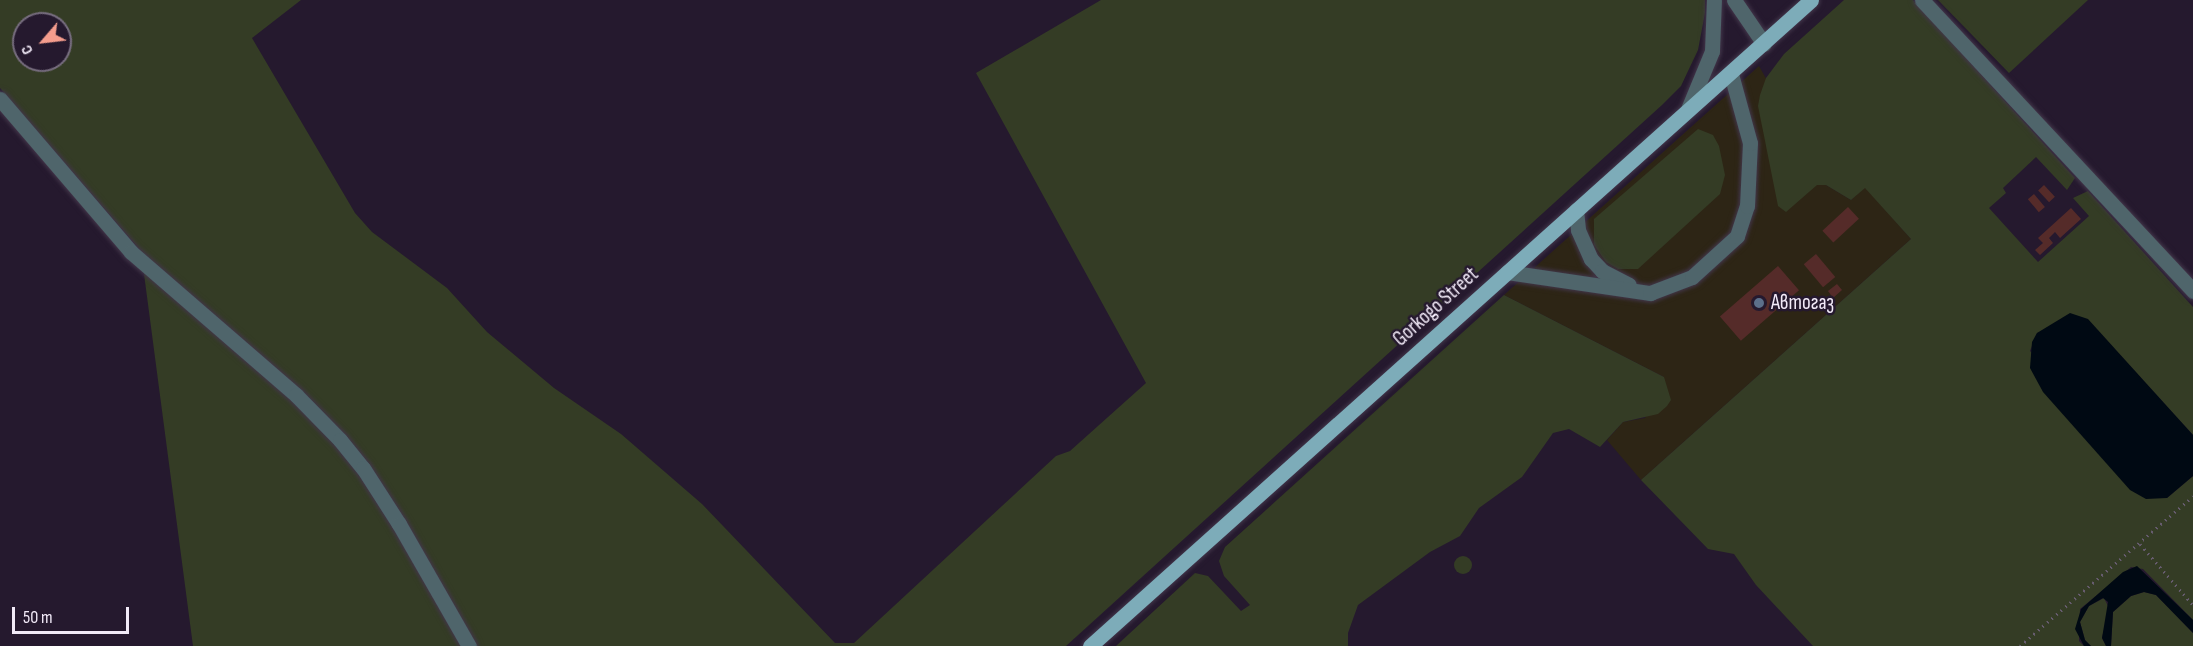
<!DOCTYPE html>
<html>
<head>
<meta charset="utf-8">
<style>
  body { margin:0 }
  #map { position:relative; width:2193px; height:646px; overflow:hidden; background:#25192e; font-family:"Sofia Sans Condensed",sans-serif }
  div>[style] { position:absolute }
  [style*='--x'] { left:calc(var(--x)*1px); top:calc(var(--y)*1px); width:calc(var(--w)*1px); rotate:calc(var(--a)*1deg) }
  .commercial>* { inset:0; background:#2d2515 }
  .green>* { inset:0; background:#343c25 }
  .round { border-radius:50% }
  .water>* { inset:0; background:#000913 }
  .building>* { inset:0; background:#552b29; transform-origin:0 0 }
  .path>* { height:3px; margin-top:-1.5px; transform-origin:0; background:repeating-linear-gradient(90deg,#665c6e 0 1.5px,transparent 0 6px) }
  .roads { filter:drop-shadow(0 0 2px #42364a) drop-shadow(0 0 2px #42364a) }
  .minor>* { height:15px; margin:-7.5px; padding:0 7.5px; transform-origin:7.5px; border-radius:7.5px; background:#4f656b }
  .major>* { height:15px; margin:-7.5px; padding:0 7.5px; transform-origin:7.5px; border-radius:7.5px; background:#7dacb9 }
  .dots>* { width:16px; height:16px; translate:-50% -50%; box-sizing:border-box; border:3px solid #25192e; border-radius:50% }
  span { translate:-50% -50%; white-space:nowrap; text-align:center; line-height:1.15; -webkit-text-stroke:5px #25192e; paint-order:stroke }
  .poi-label { font-size:21px; color:#f2eaf8 }
  .left { translate:0 -50%; text-align:left }
  .street-label { font-size:21px; color:#f2eaf8 }
  .north { position:absolute; left:12px; top:12px; width:60px; height:60px; box-sizing:border-box; background:#25192e; border:2px solid #776d7f; border-radius:50%; rotate:242deg; font-size:16px; font-weight:700; line-height:24px; text-align:center; color:#f2eaf8 }
  .north::after { content:''; display:block; margin:auto; width:21px; height:27px; background:#f59d8d; clip-path:polygon(50% 0,100% 100%,50% 72%,0 100%) }
  .scale { position:absolute; left:12px; top:607px; width:117px; height:27px; box-sizing:border-box; border:3px solid #f2eaf8; border-top:0; padding-left:8px; font-size:18px; line-height:21px; white-space:nowrap; color:#f2eaf8; -webkit-text-stroke:4px #25192e; paint-order:stroke }
</style>
</head>
<body>
<div id="map">
  <div class="commercial">
    <div style="clip-path:polygon(1759px 66px,1826px 185px,1851px 200px,1865px 187px,1911px 239px,1641px 480px,1607px 440px,1623px 422px,1645px 418px,1664px 377px,1504px 295px)"></div>
  </div>
  <div class="green">
    <div style="clip-path:polygon(evenodd,0 0,301px 0,252px 38px,355px 213px,372px 232px,447px 288px,487px 332px,554px 388px,621px 434px,702px 504px,835px 643px,854px 643px,1056px 456px,1070px 451px,1146px 383px,976px 73px,1101px 0,1705px 0,1705px 13px,1698px 50px,1681px 86px,1662px 105px,1066px 646px,193px 646px,141px 251px,0 88px,0 0,24px 24px,60px 24px,60px 60px,24px 60px,24px 24px)"></div>
    <div style="clip-path:polygon(1844px 0,1913px 0,2075px 178px,2067px 190px,2036px 157px,2003px 188px,2006px 193px,1989px 208px,2038px 262px,2089px 216px,2073px 198px,2088px 191px,2193px 307px,2193px 435px,2088px 320px,2037px 333px,2030px 351px,2167px 498px,2193px 476px,2193px 620px,2143px 569px,2131px 567px,2080px 609px,2079px 641px,2084px 646px,1813px 646px,1756px 585px,1734px 554px,1708px 549px,1641px 480px,1911px 239px,1865px 188px,1851px 200px,1826px 185px,1817px 185px,1786px 212px,1778px 206px,1758px 106px,1760px 95px,1766px 78px,1784px 54px)"></div>
    <div style="clip-path:polygon(1938px 0,2088px 0,2009px 73px)"></div>
    <div style="clip-path:polygon(1698px 129px,1713px 135px,1719px 146px,1725px 175px,1720px 194px,1638px 269px,1618px 269px,1606px 262px,1594px 245px,1594px 219px)"></div>
    <div style="clip-path:polygon(1504px 295px,1664px 377px,1671px 400px,1667px 406px,1658px 414px,1623px 422px,1600px 447px,1569px 429px,1553px 433px,1522px 477px,1479px 508px,1460px 536px,1430px 552px,1358px 605px,1348px 633px,1348px 646px,1116px 646px,1195px 573px,1208px 576px,1241px 611px,1250px 605px,1224px 576px,1219px 561px,1225px 547px)"></div>
    <div class="round" style="left:1454px;top:556px;width:18px;height:18px"></div>
    <div style="clip-path:polygon(2144px 592px,2156px 595px,2193px 633px,2193px 646px,2111px 646px,2113px 612px,2131px 596px)"></div>
    <div style="clip-path:polygon(2104px 598px,2109px 608px,2102px 638px,2106px 646px,2091px 646px,2085px 640px,2080px 622px,2089px 606px)"></div>
  </div>
  <div class="water">
    <div style="clip-path:polygon(2070px 313px,2088px 319px,2193px 435px,2193px 476px,2167px 498px,2146px 499px,2130px 490px,2043px 392px,2030px 368px,2032px 342px,2037px 333px)"></div>
    <div style="clip-path:polygon(2137px 566px,2193px 620px,2193px 633px,2156px 595px,2144px 592px,2131px 596px,2113px 612px,2111px 646px,2106px 646px,2102px 638px,2108px 602px,2103px 598px,2089px 606px,2080px 622px,2085px 640px,2091px 646px,2084px 646px,2075px 629px,2081px 609px,2123px 572px)"></div>
  </div>
  <div class="building">
    <div style="left:2044px;top:185px;width:16px;height:8px;rotate:47deg"></div>
    <div style="left:2034px;top:194px;width:17px;height:8px;rotate:50deg"></div>
    <div style="left:1848px;top:207px;width:16px;height:35px;rotate:47deg"></div>
    <div style="clip-path:polygon(2071px 208px,2081px 219px,2060px 238px,2055px 232px,2049px 238px,2053px 243px,2040px 255px,2035px 250px,2043px 243px,2038px 238px)"></div>
    <div style="left:1816px;top:254px;width:30px;height:16px;rotate:50deg"></div>
    <div style="left:1778px;top:266px;width:32px;height:77px;rotate:49deg"></div>
    <div style="clip-path:polygon(1837px 284px,1842px 290px,1833px 298px,1828px 291px)"></div>
  </div>
  <div class="path">
    <div style="--x:2140;--y:544;--w:81;--a:49"></div>
    <div style="--x:2020;--y:646;--w:229;--a:-40.9"></div>
  </div>
  <div class="roads">
    <div class="minor">
      <div style="--x:1734;--y:0;--w:53;--a:55.7"></div>
      <div style="--x:1922;--y:0;--w:398;--a:47"></div>
      <div style="--x:0;--y:99;--w:201;--a:49.4"></div>
      <div style="--x:131;--y:252;--w:218;--a:40.9"></div>
      <div style="--x:296;--y:395;--w:63;--a:45.6"></div>
      <div style="--x:340;--y:440;--w:36;--a:51"></div>
      <div style="--x:363;--y:468;--w:67;--a:57.3"></div>
      <div style="--x:399;--y:524;--w:141;--a:60.2"></div>
      <div style="--x:1688;--y:109;--w:63;--a:-67.5"></div>
      <div style="--x:1712;--y:51;--w:51;--a:-87.8"></div>
      <div style="--x:1576;--y:210;--w:20;--a:84"></div>
      <div style="--x:1578;--y:230;--w:32;--a:66"></div>
      <div style="--x:1591;--y:259;--w:16;--a:47"></div>
      <div style="--x:1602;--y:271;--w:30;--a:27"></div>
      <div style="--x:1507;--y:272;--w:145;--a:8.4"></div>
      <div style="--x:1650;--y:293;--w:45;--a:-20.9"></div>
      <div style="--x:1692;--y:277;--w:61;--a:-42.3"></div>
      <div style="--x:1737;--y:236;--w:32;--a:-72"></div>
      <div style="--x:1747;--y:206;--w:63;--a:-87.3"></div>
      <div style="--x:1750;--y:143;--w:72;--a:-105.4"></div>
    </div>
    <div class="major">
      <div style="--x:1090;--y:646;--w:968;--a:-41.86"></div>
    </div>
  </div>
  <div class="dots">
    <div style="left:1759px;top:303px;background:#5c6f8a"></div>
  </div>
  <div class="poi-label">
    <span class="left" style="left:1771px;top:303px">Автогаз</span>
  </div>
  <div class="street-label">
    <span style="left:1436px;top:307px;rotate:-42deg">Gorkogo Street</span>
  </div>
  <div class="north">С</div>
  <div class="scale">50 m</div>
</div>
</body>
</html>
